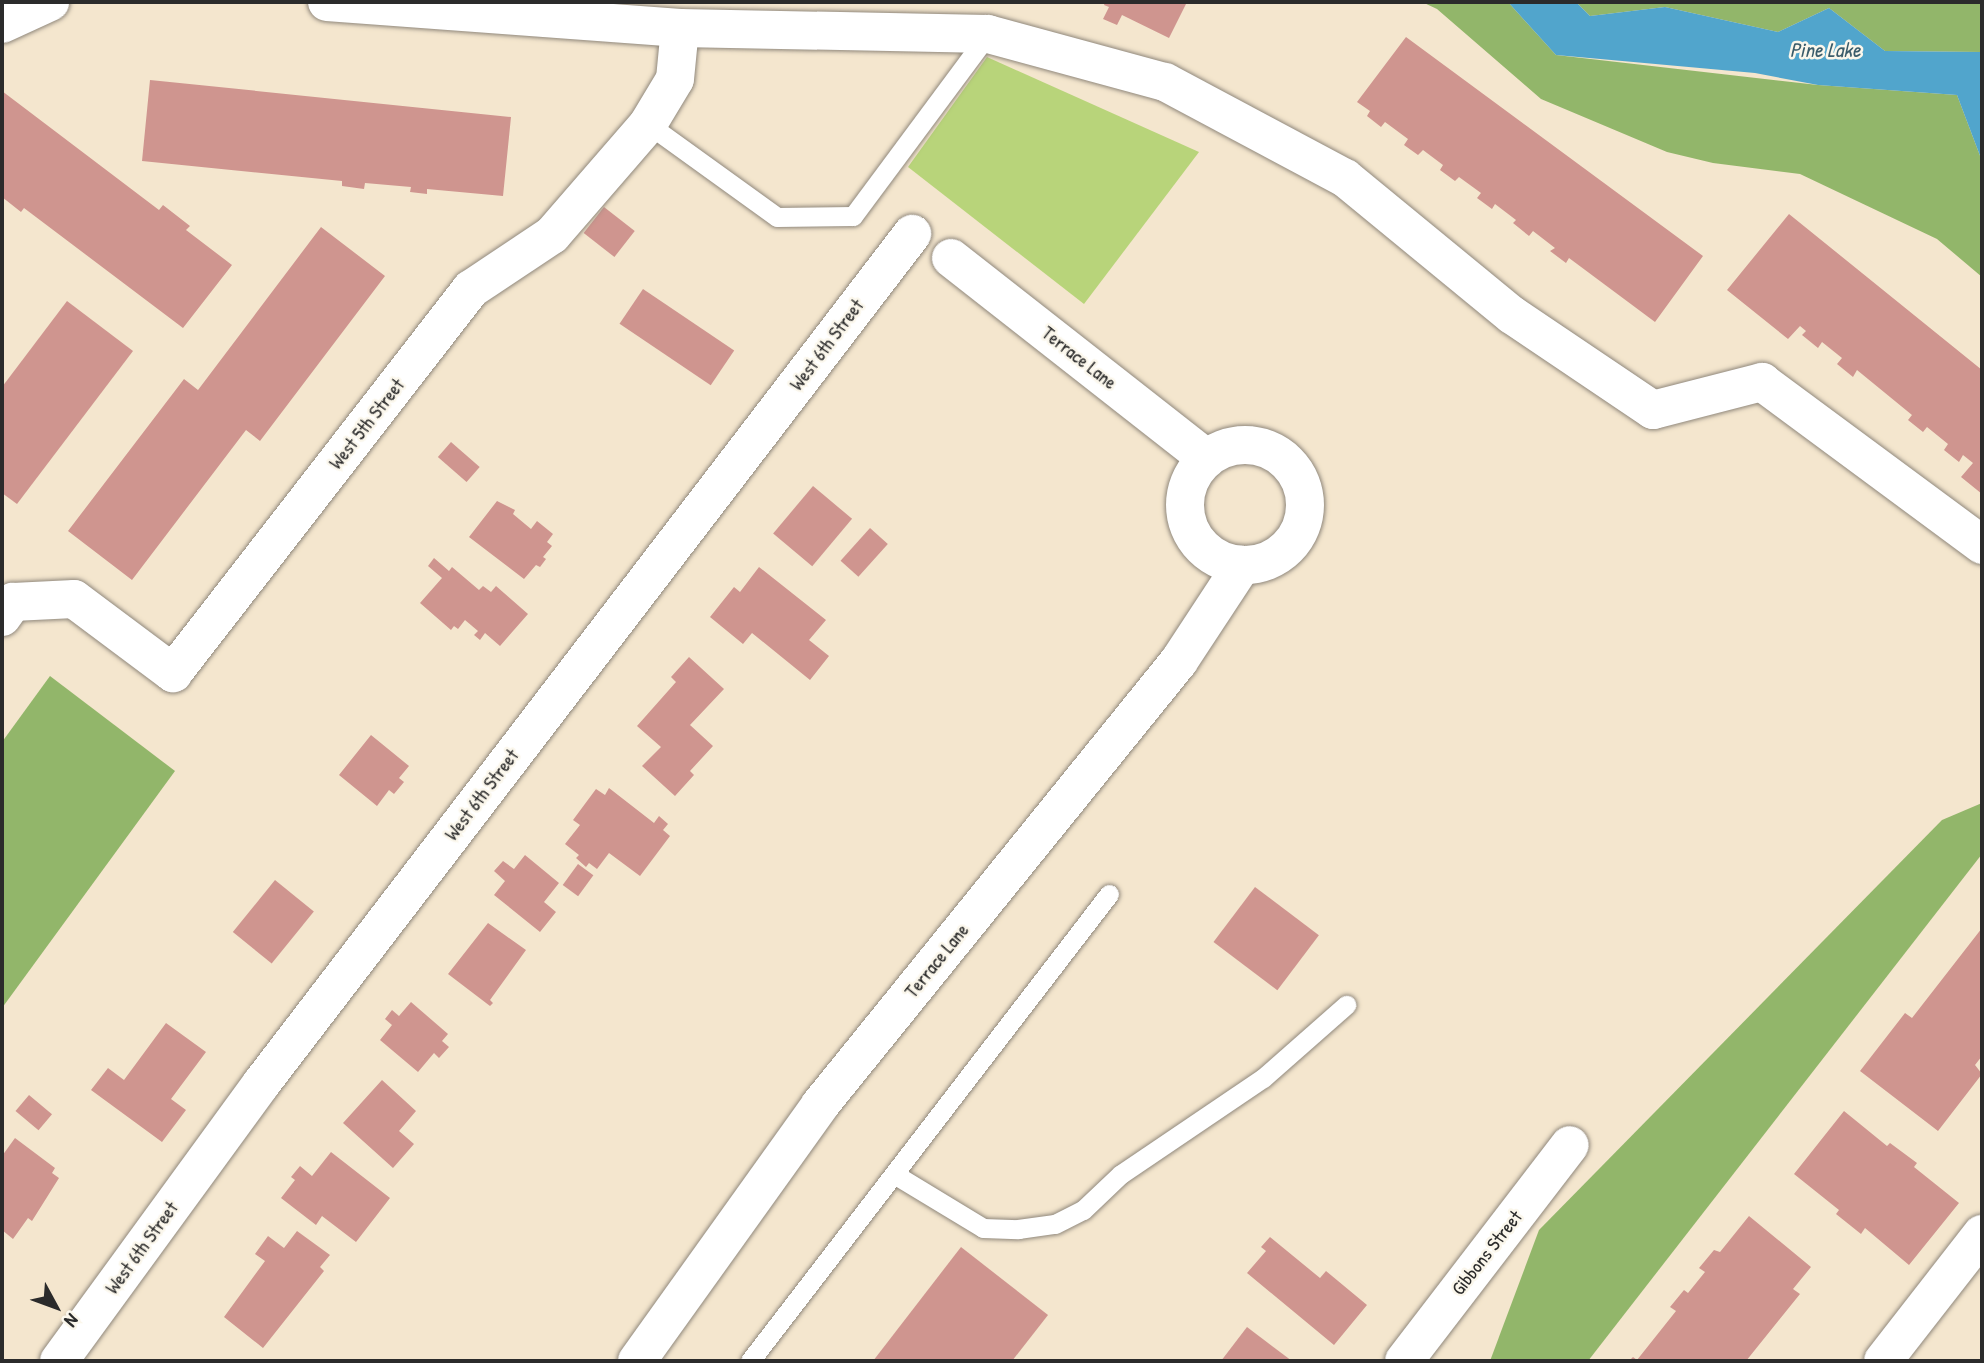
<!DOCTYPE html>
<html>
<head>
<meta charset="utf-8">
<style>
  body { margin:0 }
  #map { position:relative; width:1984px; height:1363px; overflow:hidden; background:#f4e6ce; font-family:"Patrick Hand",sans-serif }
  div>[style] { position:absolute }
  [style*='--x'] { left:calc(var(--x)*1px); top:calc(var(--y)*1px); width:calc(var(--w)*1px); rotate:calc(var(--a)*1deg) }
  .green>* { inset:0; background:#b8d47a }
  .forest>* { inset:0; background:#92b66a }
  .water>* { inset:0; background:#51a5cc }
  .building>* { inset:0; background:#cf958f; transform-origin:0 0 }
  .roads { filter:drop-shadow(0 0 2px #90887c) drop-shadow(0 0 2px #90887c) }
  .lane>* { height:19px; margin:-9.5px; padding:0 9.5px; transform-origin:9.5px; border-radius:9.5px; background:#fff }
  .street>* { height:38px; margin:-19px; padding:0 19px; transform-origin:19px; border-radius:19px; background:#fff }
  .street>.ring { margin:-19px; padding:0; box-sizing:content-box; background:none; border:38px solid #fff; border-radius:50% }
  span { translate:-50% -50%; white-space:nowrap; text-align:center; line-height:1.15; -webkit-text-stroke:5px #fbf7ec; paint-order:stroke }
  .street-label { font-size:19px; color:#2b2b2b }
  .water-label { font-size:21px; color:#3a5c6b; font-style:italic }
  .frame { position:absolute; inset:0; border:4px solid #2b2b2b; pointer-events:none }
  .north { position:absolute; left:21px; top:1272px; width:70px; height:70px; -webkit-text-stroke:5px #fbf7ec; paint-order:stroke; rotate:131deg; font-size:19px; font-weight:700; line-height:28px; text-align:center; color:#2b2b2b }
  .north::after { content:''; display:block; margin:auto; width:24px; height:32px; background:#2b2b2b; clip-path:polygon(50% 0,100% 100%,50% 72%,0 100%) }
</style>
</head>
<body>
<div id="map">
  <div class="green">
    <div style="clip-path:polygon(987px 57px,1199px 152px,1084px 304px,908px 167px)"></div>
  </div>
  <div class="forest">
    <div style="clip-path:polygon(1422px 2px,1508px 2px,1556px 55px,1818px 85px,1957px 95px,1982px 161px,1982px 277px,1937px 239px,1800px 174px,1713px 163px,1667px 152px,1541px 99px,1437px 9px)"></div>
    <div style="clip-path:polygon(1576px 2px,1982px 2px,1982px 52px,1885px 51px,1829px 8px,1778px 32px,1665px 7px,1590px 16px)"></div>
    <div style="clip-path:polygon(50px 676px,175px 771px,2px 1008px,2px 742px)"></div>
    <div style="clip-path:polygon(1982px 803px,1982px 854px,1588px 1361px,1490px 1361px,1539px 1230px,1942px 820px)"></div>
  </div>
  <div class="water">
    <div style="clip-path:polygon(1508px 2px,1576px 2px,1590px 16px,1665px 7px,1778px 32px,1829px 8px,1885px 51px,1982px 52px,1982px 161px,1957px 95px,1818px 85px,1755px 73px,1556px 55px)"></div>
  </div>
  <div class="building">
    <div style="clip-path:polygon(1105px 2px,1187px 2px,1169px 38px,1122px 15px,1117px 25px,1103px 19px,1109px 7px,1104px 5px)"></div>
    <div style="clip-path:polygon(1406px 37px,1703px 256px,1655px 322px,1569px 258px,1566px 263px,1550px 251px,1555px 248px,1533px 231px,1529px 236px,1513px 223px,1516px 220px,1495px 204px,1492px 209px,1477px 198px,1481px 193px,1459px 177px,1455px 181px,1440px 170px,1443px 165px,1423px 150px,1418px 155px,1404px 145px,1408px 139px,1385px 122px,1381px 127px,1367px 116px,1370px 111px,1357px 102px)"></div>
    <div style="clip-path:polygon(150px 80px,511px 117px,503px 196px,427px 189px,427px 194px,410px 192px,411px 187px,365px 183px,364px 189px,342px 186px,342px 181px,142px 161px)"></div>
    <div style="clip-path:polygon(2px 91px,159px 210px,163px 205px,190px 226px,186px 230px,232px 265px,183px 328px,24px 208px,21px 212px,2px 197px)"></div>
    <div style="left:604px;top:207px;width:39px;height:33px;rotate:38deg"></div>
    <div style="clip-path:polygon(1789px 214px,1982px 370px,1982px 494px,1961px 477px,1973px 463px,1963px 455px,1959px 462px,1944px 450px,1948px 444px,1927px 427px,1923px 432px,1908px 420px,1912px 415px,1857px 370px,1853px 377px,1837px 364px,1842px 358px,1822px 342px,1818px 348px,1802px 335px,1806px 331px,1800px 326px,1788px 339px,1727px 290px)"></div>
    <div style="clip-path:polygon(321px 227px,385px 276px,260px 441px,246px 430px,132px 580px,68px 531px,184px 379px,198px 390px)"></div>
    <div style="left:643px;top:289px;width:110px;height:42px;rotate:34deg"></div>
    <div style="clip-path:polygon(67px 301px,133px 351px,17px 504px,2px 493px,2px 387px)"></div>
    <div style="left:451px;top:442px;width:38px;height:20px;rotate:41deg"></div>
    <div style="left:813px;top:486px;width:51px;height:62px;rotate:40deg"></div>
    <div style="clip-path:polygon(497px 501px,515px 510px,513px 514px,531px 529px,537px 521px,553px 534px,547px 542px,552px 546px,543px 557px,546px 559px,540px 567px,536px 565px,524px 579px,469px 537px)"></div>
    <div style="left:870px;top:528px;width:24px;height:44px;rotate:42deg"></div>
    <div style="clip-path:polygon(434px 558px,449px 571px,452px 567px,479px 590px,483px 586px,491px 592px,496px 586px,528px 614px,500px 646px,485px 633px,480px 640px,474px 635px,478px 631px,465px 620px,458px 629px,454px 626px,451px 630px,420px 603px,442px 578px,428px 566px)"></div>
    <div style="clip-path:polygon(759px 567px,826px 620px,809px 640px,829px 656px,810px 680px,752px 633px,743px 644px,710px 617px,734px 587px,740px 592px)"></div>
    <div style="clip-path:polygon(689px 657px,724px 689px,690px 725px,713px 746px,690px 771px,694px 775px,675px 796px,642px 766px,661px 747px,637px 726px,676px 682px,671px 677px)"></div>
    <div style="clip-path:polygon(371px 735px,409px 766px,399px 778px,404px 782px,394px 794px,389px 790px,377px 806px,339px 775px)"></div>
    <div style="clip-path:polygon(609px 788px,654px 823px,659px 816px,668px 824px,663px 830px,670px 836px,640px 876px,609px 853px,597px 869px,589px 863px,586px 867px,576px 858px,579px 855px,565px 844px,580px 825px,573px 820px,596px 789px,605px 795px)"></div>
    <div style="clip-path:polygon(525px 855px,559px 883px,544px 902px,556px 912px,540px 932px,494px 895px,505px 881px,494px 871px,503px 861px,514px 869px)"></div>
    <div style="left:578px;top:864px;width:19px;height:26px;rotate:36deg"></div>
    <div style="left:275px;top:880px;width:50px;height:67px;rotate:39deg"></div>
    <div style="left:1255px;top:887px;width:80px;height:69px;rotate:37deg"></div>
    <div style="clip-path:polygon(488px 923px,526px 950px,490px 1000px,493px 1003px,490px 1006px,448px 974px)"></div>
    <div style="clip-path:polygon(1982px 928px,1982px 1056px,1975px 1065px,1982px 1074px,1938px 1131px,1860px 1071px,1905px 1013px,1912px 1018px)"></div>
    <div style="clip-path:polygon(411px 1002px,448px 1034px,442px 1041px,449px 1047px,439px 1058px,434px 1053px,418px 1072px,380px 1040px,392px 1025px,385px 1019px,392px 1010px,399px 1016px)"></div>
    <div style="clip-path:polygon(166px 1023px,206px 1052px,171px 1099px,186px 1110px,162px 1142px,91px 1090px,108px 1068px,124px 1080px)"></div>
    <div style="clip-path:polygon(382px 1080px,416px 1111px,399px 1131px,414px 1144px,393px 1168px,343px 1123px)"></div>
    <div style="left:29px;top:1095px;width:30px;height:21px;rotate:40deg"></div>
    <div style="clip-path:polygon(1844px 1111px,1887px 1146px,1890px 1143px,1917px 1163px,1914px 1167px,1959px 1203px,1909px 1265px,1865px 1228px,1861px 1234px,1836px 1214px,1839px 1210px,1794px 1174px)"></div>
    <div style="clip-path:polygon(15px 1138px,55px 1168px,52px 1173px,59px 1178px,32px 1221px,28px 1218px,13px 1239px,2px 1230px,2px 1156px)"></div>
    <div style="clip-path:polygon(331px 1152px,390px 1198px,356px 1242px,322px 1216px,316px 1225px,281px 1198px,295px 1180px,291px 1177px,300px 1166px,312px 1176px)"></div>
    <div style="clip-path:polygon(1749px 1216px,1811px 1267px,1793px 1289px,1800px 1294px,1746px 1361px,1629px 1361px,1633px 1357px,1637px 1360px,1676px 1311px,1670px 1307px,1684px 1290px,1688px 1293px,1705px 1272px,1699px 1268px,1714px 1250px,1720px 1252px)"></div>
    <div style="clip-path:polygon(297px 1231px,330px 1255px,320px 1267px,324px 1271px,263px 1348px,224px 1317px,265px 1261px,255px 1254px,268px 1236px,284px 1248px)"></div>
    <div style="clip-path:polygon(1270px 1237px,1320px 1278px,1326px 1271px,1367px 1305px,1334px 1345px,1247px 1273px,1266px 1251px,1261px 1247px)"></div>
    <div style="clip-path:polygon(961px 1247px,1048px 1315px,1012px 1361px,873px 1361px)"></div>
    <div style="clip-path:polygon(1247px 1327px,1292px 1361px,1221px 1361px)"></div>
  </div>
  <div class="roads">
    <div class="lane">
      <div style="--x:648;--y:124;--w:159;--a:35.8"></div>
      <div style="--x:777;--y:217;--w:76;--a:-0.8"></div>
      <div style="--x:853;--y:216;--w:227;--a:-53.4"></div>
      <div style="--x:894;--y:1174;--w:104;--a:31.2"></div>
      <div style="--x:983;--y:1228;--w:35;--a:2"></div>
      <div style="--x:1018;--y:1229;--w:37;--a:-8"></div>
      <div style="--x:1055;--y:1224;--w:31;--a:-27"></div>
      <div style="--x:1083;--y:1210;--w:52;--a:-43.5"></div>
      <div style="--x:1121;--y:1174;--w:171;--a:-34.1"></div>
      <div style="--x:1263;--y:1078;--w:111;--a:-41.3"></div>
      <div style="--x:750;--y:1361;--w:589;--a:-52.45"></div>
    </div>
    <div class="street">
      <div style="--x:327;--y:2;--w:354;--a:4.2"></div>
      <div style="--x:680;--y:28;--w:308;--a:1.1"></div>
      <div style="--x:988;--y:34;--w:183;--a:15.2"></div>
      <div style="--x:1165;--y:82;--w:204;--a:28.1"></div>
      <div style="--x:1345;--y:178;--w:216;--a:39.4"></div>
      <div style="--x:1512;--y:315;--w:170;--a:34"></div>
      <div style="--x:1653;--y:410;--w:113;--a:-14.4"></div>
      <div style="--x:1762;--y:382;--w:274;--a:36.5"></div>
      <div style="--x:2;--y:24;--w:53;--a:-24.6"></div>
      <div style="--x:951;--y:258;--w:325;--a:38.1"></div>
      <div class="ring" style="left:1185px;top:445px;width:82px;height:82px"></div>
      <div style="--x:2;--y:617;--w:19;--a:-54"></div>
      <div style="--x:13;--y:602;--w:61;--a:-2.8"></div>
      <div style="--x:74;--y:599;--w:124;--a:36.8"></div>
      <div style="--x:173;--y:673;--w:486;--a:-52.2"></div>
      <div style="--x:471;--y:289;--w:97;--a:-33.7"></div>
      <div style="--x:552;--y:235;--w:147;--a:-49.1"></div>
      <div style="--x:648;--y:124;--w:52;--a:-59"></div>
      <div style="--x:675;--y:79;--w:51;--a:-84.4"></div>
      <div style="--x:59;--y:1361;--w:343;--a:-53.9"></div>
      <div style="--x:261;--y:1084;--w:1071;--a:-52.55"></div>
      <div style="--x:637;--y:1361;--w:315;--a:-54.4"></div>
      <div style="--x:820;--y:1105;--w:571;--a:-51.04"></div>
      <div style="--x:1179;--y:661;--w:115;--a:-56.7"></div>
      <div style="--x:1404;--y:1361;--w:272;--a:-52.5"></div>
      <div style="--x:1883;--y:1361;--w:161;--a:-52.1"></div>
    </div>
  </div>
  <div class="street-label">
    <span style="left:827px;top:345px;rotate:-53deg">West 6th Street</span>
    <span style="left:1079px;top:358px;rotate:38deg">Terrace Lane</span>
    <span style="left:367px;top:424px;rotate:-52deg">West 5th Street</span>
    <span style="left:482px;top:795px;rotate:-53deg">West 6th Street</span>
    <span style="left:937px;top:961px;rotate:-51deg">Terrace Lane</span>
    <span style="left:142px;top:1248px;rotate:-54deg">West 6th Street</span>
    <span style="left:1487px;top:1253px;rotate:-52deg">Gibbons Street</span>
  </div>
  <div class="water-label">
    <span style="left:1825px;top:50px">Pine Lake</span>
  </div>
  <div class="frame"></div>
  <div class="north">N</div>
</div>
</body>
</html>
